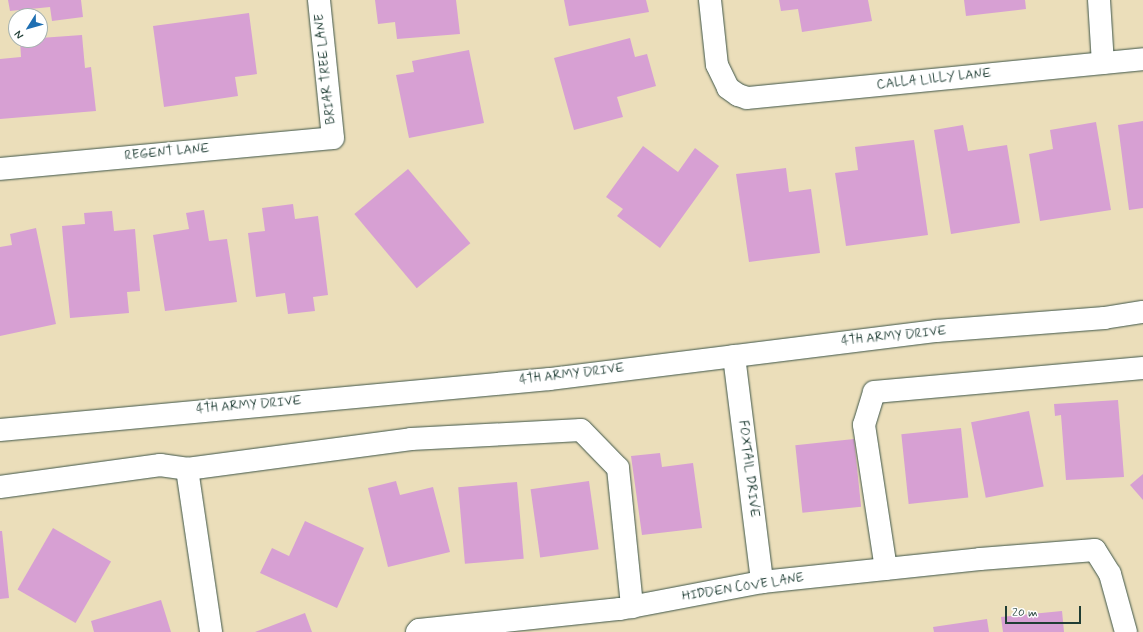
<!DOCTYPE html>
<html>
<head>
<meta charset="utf-8">
<style>
  body { margin:0 }
  #map { position:relative; width:1143px; height:632px; overflow:hidden; background:#ebdeba; font-family:Mynerve,sans-serif }
  div>[style] { position:absolute }
  [style*='--x'] { left:calc(var(--x)*1px); top:calc(var(--y)*1px); width:calc(var(--w)*1px); rotate:calc(var(--a)*1deg) }
  .building>* { inset:0; background:#d7a0d3; transform-origin:0 0 }
  .roads { filter:drop-shadow(0 0 1px #3e5548) drop-shadow(0 0 1px #3e5548) }
  .minor>* { height:22px; margin:-11px; padding:0 11px; transform-origin:11px; border-radius:11px; background:#fff }
  span { translate:-50% -50%; white-space:nowrap; text-align:center; line-height:1.15; -webkit-text-stroke:3.5px #fff; paint-order:stroke }
  .street-label { font-size:13px; color:#1f3d34 }
  .north { position:absolute; left:8px; top:8px; width:40px; height:40px; box-sizing:border-box; background:#fff; border:1px solid #a5b1ae; border-radius:50%; rotate:233deg; font-size:11px; font-weight:700; line-height:16px; text-align:center; color:#1f3d34 }
  .north::after { content:''; display:block; margin:auto; width:14px; height:18px; background:#1f6fb2; clip-path:polygon(50% 0,100% 100%,50% 72%,0 100%) }
  .scale { position:absolute; left:1005px; top:606px; width:76px; height:18px; box-sizing:border-box; border:2px solid #1f3d34; border-top:0; padding-left:5px; font-size:12px; line-height:14px; white-space:nowrap; color:#1f3d34; -webkit-text-stroke:3px #fff; paint-order:stroke }
</style>
</head>
<body>
<div id="map">
  <div class="building">
    <div style="clip-path:polygon(8px 0,81px 0,83px 17px,52px 21px,50px 7px,10px 11px)"></div>
    <div style="clip-path:polygon(375px 0,456px 0,460px 34px,397px 39px,395px 22px,378px 24px)"></div>
    <div style="clip-path:polygon(564px 0,646px 0,649px 12px,569px 26px)"></div>
    <div style="clip-path:polygon(779px 0,868px 0,872px 21px,802px 32px,798px 9px,781px 11px)"></div>
    <div style="clip-path:polygon(964px 0,1025px 0,1026px 9px,966px 16px)"></div>
    <div style="clip-path:polygon(249px 13px,257px 74px,235px 77px,238px 96px,164px 107px,153px 26px)"></div>
    <div style="clip-path:polygon(82px 35px,85px 68px,91px 67px,96px 111px,0 119px,0 59px,21px 57px,20px 40px,40px 40px,40px 38px)"></div>
    <div style="clip-path:polygon(630px 38px,635px 57px,647px 54px,656px 86px,617px 97px,623px 117px,574px 130px,554px 58px)"></div>
    <div style="clip-path:polygon(469px 50px,484px 123px,409px 138px,396px 75px,414px 72px,412px 61px)"></div>
    <div style="clip-path:polygon(1143px 121px,1143px 208px,1129px 210px,1118px 125px)"></div>
    <div style="clip-path:polygon(1096px 122px,1111px 210px,1040px 221px,1029px 154px,1053px 149px,1050px 130px)"></div>
    <div style="clip-path:polygon(963px 125px,968px 151px,1007px 145px,1020px 223px,951px 234px,934px 130px)"></div>
    <div style="clip-path:polygon(914px 140px,928px 235px,846px 246px,835px 173px,858px 170px,855px 147px)"></div>
    <div style="clip-path:polygon(643px 146px,678px 172px,695px 148px,719px 166px,660px 248px,617px 216px,623px 209px,606px 197px)"></div>
    <div style="clip-path:polygon(786px 168px,789px 192px,811px 189px,820px 253px,749px 262px,736px 174px)"></div>
    <div style="left:408px;top:169px;width:97px;height:70px;rotate:50deg"></div>
    <div style="clip-path:polygon(293px 204px,295px 219px,318px 216px,328px 295px,313px 297px,315px 311px,288px 314px,285px 293px,256px 297px,248px 233px,265px 231px,262px 208px)"></div>
    <div style="clip-path:polygon(204px 210px,209px 241px,227px 239px,237px 302px,165px 311px,153px 235px,189px 229px,186px 213px)"></div>
    <div style="clip-path:polygon(112px 211px,114px 231px,135px 229px,140px 291px,127px 292px,129px 313px,70px 318px,62px 226px,85px 224px,84px 213px)"></div>
    <div style="clip-path:polygon(36px 228px,56px 324px,0 336px,0 247px,12px 245px,10px 234px)"></div>
    <div style="clip-path:polygon(1118px 400px,1124px 477px,1066px 480px,1061px 415px,1055px 416px,1054px 404px)"></div>
    <div style="left:1029px;top:411px;width:77px;height:59px;rotate:79deg"></div>
    <div style="left:961px;top:428px;width:70px;height:60px;rotate:84deg"></div>
    <div style="left:854px;top:439px;width:68px;height:59px;rotate:84deg"></div>
    <div style="clip-path:polygon(660px 453px,662px 467px,693px 463px,702px 528px,642px 535px,631px 456px)"></div>
    <div style="clip-path:polygon(1143px 474px,1143px 500px,1130px 485px)"></div>
    <div style="clip-path:polygon(396px 481px,400px 495px,433px 487px,450px 552px,388px 567px,368px 488px)"></div>
    <div style="left:589px;top:481px;width:69px;height:59px;rotate:82deg"></div>
    <div style="left:517px;top:482px;width:77px;height:59px;rotate:85deg"></div>
    <div style="clip-path:polygon(305px 521px,364px 548px,337px 608px,260px 573px,272px 548px,289px 556px)"></div>
    <div style="left:53px;top:528px;width:67px;height:71px;rotate:30deg"></div>
    <div style="clip-path:polygon(0 531px,2px 531px,9px 598px,0 599px)"></div>
    <div style="clip-path:polygon(161px 600px,171px 632px,94px 632px,91px 621px)"></div>
    <div style="clip-path:polygon(1062px 611px,1064px 632px,1003px 632px,1001px 617px)"></div>
    <div style="clip-path:polygon(305px 613px,312px 632px,255px 632px)"></div>
    <div style="clip-path:polygon(987px 619px,989px 632px,934px 632px,933px 627px)"></div>
  </div>
  <div class="roads">
    <div class="minor">
      <div style="--x:710;--y:0;--w:65;--a:83.9"></div>
      <div style="--x:717;--y:65;--w:25;--a:64"></div>
      <div style="--x:728;--y:88;--w:12;--a:35"></div>
      <div style="--x:738;--y:95;--w:9;--a:18"></div>
      <div style="--x:747;--y:98;--w:398;--a:-5.6"></div>
      <div style="--x:1099;--y:0;--w:63;--a:86.4"></div>
      <div style="--x:0;--y:169;--w:334;--a:-5.3"></div>
      <div style="--x:333;--y:138;--w:139;--a:-95.8"></div>
      <div style="--x:734;--y:356;--w:228;--a:82.9"></div>
      <div style="--x:0;--y:430;--w:552;--a:-5.3"></div>
      <div style="--x:550;--y:379;--w:389;--a:-7.1"></div>
      <div style="--x:936;--y:331;--w:169;--a:-4.4"></div>
      <div style="--x:1104;--y:318;--w:39;--a:-9"></div>
      <div style="--x:187;--y:469;--w:226;--a:-7.6"></div>
      <div style="--x:411;--y:439;--w:170;--a:-3"></div>
      <div style="--x:581;--y:430;--w:53;--a:45.8"></div>
      <div style="--x:618;--y:468;--w:140;--a:84.2"></div>
      <div style="--x:0;--y:487;--w:162;--a:-7.8"></div>
      <div style="--x:160;--y:465;--w:27;--a:8"></div>
      <div style="--x:187;--y:469;--w:165;--a:81.6"></div>
      <div style="--x:886;--y:569;--w:146;--a:-98.7"></div>
      <div style="--x:864;--y:425;--w:34;--a:-73"></div>
      <div style="--x:874;--y:392;--w:270;--a:-5.1"></div>
      <div style="--x:417;--y:632;--w:3;--a:-45"></div>
      <div style="--x:419;--y:630;--w:202;--a:-6"></div>
      <div style="--x:620;--y:609;--w:145;--a:-10.8"></div>
      <div style="--x:762;--y:582;--w:219;--a:-6"></div>
      <div style="--x:980;--y:559;--w:115;--a:-4.5"></div>
      <div style="--x:1095;--y:550;--w:28;--a:58"></div>
      <div style="--x:1110;--y:574;--w:60;--a:74.6"></div>
    </div>
  </div>
  <div class="street-label">
    <span style="left:326px;top:69px;rotate:-96deg">BRIAR TREE LANE</span>
    <span style="left:934px;top:80px;rotate:-6deg">CALLA LILLY LANE</span>
    <span style="left:167px;top:153px;rotate:-5deg">REGENT LANE</span>
    <span style="left:894px;top:337px;rotate:-6deg">4TH ARMY DRIVE</span>
    <span style="left:572px;top:375px;rotate:-7deg">4TH ARMY DRIVE</span>
    <span style="left:249px;top:406px;rotate:-5deg">4TH ARMY DRIVE</span>
    <span style="left:748px;top:469px;rotate:83deg">FOXTAIL DRIVE</span>
    <span style="left:743px;top:588px;rotate:-9deg">HIDDEN COVE LANE</span>
  </div>
  <div class="north">N</div>
  <div class="scale">20 m</div>
</div>
</body>
</html>
